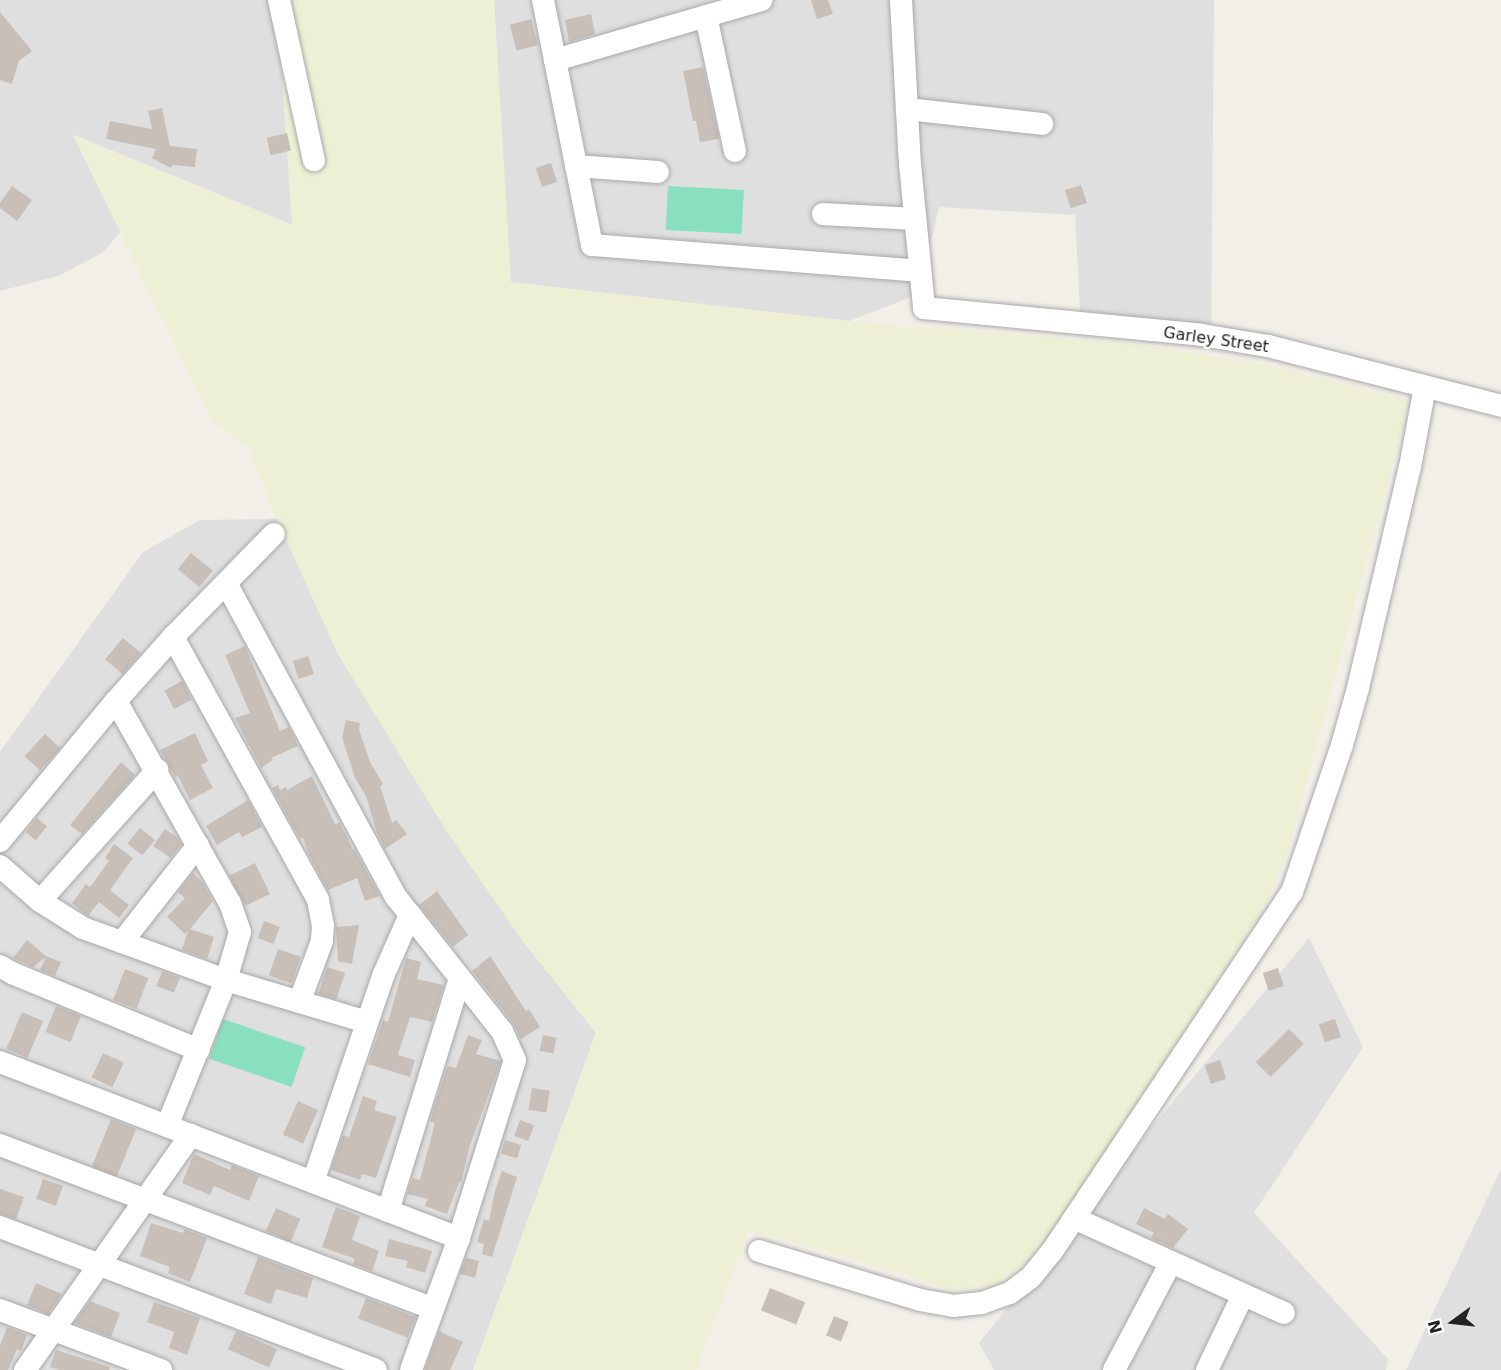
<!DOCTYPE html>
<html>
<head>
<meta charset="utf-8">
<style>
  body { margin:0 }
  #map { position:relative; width:1501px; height:1370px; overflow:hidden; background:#f2efe9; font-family:"DejaVu Sans",sans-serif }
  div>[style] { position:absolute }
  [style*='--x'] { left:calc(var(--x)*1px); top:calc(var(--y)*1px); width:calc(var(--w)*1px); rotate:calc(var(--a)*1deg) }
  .residential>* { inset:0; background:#e0dfdf }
  .farmland>* { inset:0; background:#eef0d5 }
  .pitch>* { inset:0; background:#88e0be; transform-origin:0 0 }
  .building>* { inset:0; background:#c7bfb8; transform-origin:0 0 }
  .roads { filter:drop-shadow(0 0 2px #a9a9a9) drop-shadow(0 0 2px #a9a9a9) }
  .minor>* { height:22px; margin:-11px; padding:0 11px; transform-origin:11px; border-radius:11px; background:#fff }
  span { translate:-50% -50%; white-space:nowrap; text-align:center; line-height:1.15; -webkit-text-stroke:4.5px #fff; paint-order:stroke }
  .street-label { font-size:16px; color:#222 }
  .north { position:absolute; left:1423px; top:1292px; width:60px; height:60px; -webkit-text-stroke:4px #fff; paint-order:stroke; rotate:255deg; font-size:16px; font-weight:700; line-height:24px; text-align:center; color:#222 }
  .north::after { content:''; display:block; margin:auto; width:21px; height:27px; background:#222; clip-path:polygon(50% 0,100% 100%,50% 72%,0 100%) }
</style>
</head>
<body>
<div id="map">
  <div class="residential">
    <div style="clip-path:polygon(0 0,277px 0,293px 225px,74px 135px,120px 232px,104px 252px,58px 276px,0 291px)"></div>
    <div style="clip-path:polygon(494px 0,1214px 0,1211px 345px,1081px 330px,1075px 215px,939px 207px,919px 294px,849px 321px,510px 282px)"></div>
    <div style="clip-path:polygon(277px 519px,338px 654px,522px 940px,596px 1033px,473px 1370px,0 1370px,0 752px,143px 552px,200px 520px)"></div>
    <div style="clip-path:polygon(1309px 938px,1363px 1047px,1254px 1213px,1388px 1359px,1386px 1370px,994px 1370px,979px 1343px,1151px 1128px)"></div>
    <div style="clip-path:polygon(1501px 1169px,1501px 1370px,1406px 1370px)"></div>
  </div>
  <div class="farmland">
    <div style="clip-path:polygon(277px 0,494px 0,511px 282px,849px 321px,1138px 344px,1273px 366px,1410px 401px,1287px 855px,1263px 909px,1056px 1226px,1027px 1262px,992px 1286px,953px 1290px,864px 1262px,749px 1231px,696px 1370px,473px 1370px,596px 1033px,522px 940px,447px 832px,338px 654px,277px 519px,249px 449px,212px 421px,73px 135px,292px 225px)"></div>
  </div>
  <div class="pitch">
    <div style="left:668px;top:186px;width:76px;height:44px;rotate:3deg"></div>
    <div style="left:223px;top:1019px;width:87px;height:42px;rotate:19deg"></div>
  </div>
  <div class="building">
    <div style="clip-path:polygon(811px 0,828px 0,833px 14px,817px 19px)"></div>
    <div style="clip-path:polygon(0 12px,32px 51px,19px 61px,12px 84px,0 80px)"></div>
    <div style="clip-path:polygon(591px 14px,595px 34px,569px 42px,565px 20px)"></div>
    <div style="left:531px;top:19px;width:27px;height:22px;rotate:75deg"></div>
    <div style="clip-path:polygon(703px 67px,719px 139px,700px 142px,696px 121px,693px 121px,683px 71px)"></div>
    <div style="clip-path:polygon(162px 108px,170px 146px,197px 149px,195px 167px,173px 165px,171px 168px,152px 158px,156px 149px,106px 139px,110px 121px,152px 129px,148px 111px)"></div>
    <div style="left:287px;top:133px;width:18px;height:21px;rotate:77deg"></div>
    <div style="left:551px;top:163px;width:20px;height:16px;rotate:72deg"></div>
    <div style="left:1081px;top:185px;width:19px;height:17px;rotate:72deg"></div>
    <div style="clip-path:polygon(12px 186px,32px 200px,17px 221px,0 208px,0 203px)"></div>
    <div style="left:191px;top:553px;width:28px;height:21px;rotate:39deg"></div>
    <div style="left:123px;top:638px;width:23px;height:28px;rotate:40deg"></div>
    <div style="clip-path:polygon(245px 646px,280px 731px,289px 727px,298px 746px,271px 758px,273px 760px,261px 768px,235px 718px,250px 713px,225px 655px)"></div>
    <div style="left:308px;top:656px;width:19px;height:16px;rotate:72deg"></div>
    <div style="left:182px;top:681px;width:21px;height:20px;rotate:62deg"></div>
    <div style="clip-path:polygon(346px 720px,360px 723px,359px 730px,370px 762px,383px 784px,380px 786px,392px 823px,396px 820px,407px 834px,385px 849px,377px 833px,366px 796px,355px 778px,342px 737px)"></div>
    <div style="clip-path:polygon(195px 733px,208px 761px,201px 765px,213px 788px,190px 800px,178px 776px,175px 777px,160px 750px)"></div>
    <div style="left:45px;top:734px;width:21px;height:30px;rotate:43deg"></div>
    <div style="clip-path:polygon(121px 762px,135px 775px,82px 834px,70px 825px)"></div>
    <div style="clip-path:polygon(312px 776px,335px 824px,340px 823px,353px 850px,354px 849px,380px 896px,365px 901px,357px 878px,328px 890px,309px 855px,303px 837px,300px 839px,272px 788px,278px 785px,280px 790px,286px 787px,287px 790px)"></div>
    <div style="clip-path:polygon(248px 800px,262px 827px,242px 837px,239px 832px,217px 845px,206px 826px)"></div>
    <div style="left:37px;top:818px;width:13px;height:18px;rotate:39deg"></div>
    <div style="left:140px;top:828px;width:19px;height:20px;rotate:39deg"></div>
    <div style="clip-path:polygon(165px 829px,178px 838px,181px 844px,171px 858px,153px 846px)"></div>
    <div style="clip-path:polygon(114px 844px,133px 858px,110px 890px,129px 905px,119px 918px,99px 902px,88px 916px,72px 903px,86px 884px,90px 887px,109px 861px,105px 858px)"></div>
    <div style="clip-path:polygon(255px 863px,270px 894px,245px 906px,228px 873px,231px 875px)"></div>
    <div style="clip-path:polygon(193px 873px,202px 882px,213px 901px,190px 929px,214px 937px,207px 959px,182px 950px,188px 930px,185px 934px,167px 917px,185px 898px,178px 892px)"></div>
    <div style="clip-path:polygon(437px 891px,468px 935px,453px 947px,419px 905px)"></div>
    <div style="left:264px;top:921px;width:17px;height:18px;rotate:21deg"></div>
    <div style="clip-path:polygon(359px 925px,352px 964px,338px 961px,336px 927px)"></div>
    <div style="clip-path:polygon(27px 940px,46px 956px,61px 962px,55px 976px,40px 970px,46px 957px,33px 967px,13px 958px)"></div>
    <div style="left:278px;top:949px;width:24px;height:28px;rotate:19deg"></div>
    <div style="clip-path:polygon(490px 956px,526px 1011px,529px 1009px,540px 1027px,521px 1039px,513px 1023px,472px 971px)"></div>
    <div style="clip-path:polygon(406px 958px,421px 962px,417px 979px,444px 985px,432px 1022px,410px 1017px,398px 1055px,415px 1060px,410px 1077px,368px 1064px,383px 1020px,388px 1022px)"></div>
    <div style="left:327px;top:967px;width:19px;height:28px;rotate:18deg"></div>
    <div style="left:1278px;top:968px;width:19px;height:16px;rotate:72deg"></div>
    <div style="left:125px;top:969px;width:25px;height:33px;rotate:21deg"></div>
    <div style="left:162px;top:971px;width:19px;height:16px;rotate:21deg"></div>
    <div style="left:56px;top:1006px;width:27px;height:28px;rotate:22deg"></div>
    <div style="left:22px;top:1012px;width:23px;height:40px;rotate:23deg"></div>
    <div style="left:1335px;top:1019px;width:19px;height:17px;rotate:72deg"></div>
    <div style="left:1289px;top:1029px;width:21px;height:47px;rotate:45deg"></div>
    <div style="clip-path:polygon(468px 1035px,482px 1040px,476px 1054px,501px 1061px,470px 1145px,461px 1182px,459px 1182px,447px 1214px,425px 1206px,428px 1199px,407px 1194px,413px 1178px,420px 1180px,435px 1123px,430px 1121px,446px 1070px,448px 1066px,456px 1068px)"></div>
    <div style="left:543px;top:1035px;width:14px;height:16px;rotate:12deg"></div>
    <div style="left:103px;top:1053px;width:23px;height:27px;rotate:25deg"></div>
    <div style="left:1220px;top:1060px;width:20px;height:16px;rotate:72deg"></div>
    <div style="left:532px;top:1088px;width:18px;height:22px;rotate:9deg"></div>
    <div style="clip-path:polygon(363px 1096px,377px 1101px,374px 1110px,397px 1117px,376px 1178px,362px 1174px,360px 1180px,331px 1170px,343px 1135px,349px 1137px)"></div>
    <div style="left:298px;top:1101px;width:22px;height:37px;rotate:24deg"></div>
    <div style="left:111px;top:1119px;width:27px;height:51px;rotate:22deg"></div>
    <div style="left:520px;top:1120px;width:15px;height:17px;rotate:20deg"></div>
    <div style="left:505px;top:1140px;width:17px;height:14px;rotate:17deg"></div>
    <div style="clip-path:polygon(194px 1154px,230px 1170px,232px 1165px,259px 1176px,249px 1201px,214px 1186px,210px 1195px,182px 1183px)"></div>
    <div style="clip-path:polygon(502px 1171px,517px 1177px,492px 1257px,482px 1254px,484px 1244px,477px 1242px,484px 1219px,489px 1221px,495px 1191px)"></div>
    <div style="left:43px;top:1179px;width:21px;height:21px;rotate:19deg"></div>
    <div style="clip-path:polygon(0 1189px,24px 1197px,16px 1219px,0 1214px)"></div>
    <div style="clip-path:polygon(336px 1207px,360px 1216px,352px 1240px,379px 1251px,372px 1271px,353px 1264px,355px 1259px,322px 1247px)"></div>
    <div style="left:276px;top:1208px;width:27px;height:25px;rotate:24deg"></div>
    <div style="clip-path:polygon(1144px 1208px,1165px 1219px,1168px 1214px,1188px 1229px,1173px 1248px,1153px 1239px,1151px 1237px,1154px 1233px,1136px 1224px)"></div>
    <div style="clip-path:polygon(151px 1223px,183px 1233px,184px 1229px,207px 1238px,190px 1282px,168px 1273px,170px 1267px,140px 1256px)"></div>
    <div style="clip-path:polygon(389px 1239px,432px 1251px,425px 1273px,406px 1267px,408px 1261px,385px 1256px)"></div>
    <div style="clip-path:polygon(258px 1257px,313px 1278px,307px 1298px,276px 1289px,271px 1304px,244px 1294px)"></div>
    <div style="clip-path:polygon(466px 1258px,479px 1261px,475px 1278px,460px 1274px)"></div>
    <div style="clip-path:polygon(36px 1283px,62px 1294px,48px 1314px,27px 1305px)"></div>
    <div style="left:770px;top:1288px;width:38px;height:24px;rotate:22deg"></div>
    <div style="left:366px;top:1298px;width:53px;height:22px;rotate:21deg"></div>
    <div style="clip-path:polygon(90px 1301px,120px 1313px,111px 1337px,74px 1323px)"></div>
    <div style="clip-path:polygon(154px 1302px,200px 1318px,187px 1355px,169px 1348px,174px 1332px,147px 1322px)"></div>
    <div style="left:834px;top:1316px;width:16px;height:21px;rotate:22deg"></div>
    <div style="clip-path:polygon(7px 1327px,27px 1335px,21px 1351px,17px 1349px,8px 1370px,0 1370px,0 1346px)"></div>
    <div style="left:236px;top:1331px;width:45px;height:20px;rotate:24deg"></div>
    <div style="clip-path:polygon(439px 1331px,463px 1342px,450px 1370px,425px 1370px)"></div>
    <div style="clip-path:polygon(56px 1350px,110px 1367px,109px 1370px,59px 1370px,50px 1367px)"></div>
  </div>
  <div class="roads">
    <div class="minor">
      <div style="--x:279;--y:0;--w:164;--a:77.7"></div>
      <div style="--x:543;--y:0;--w:250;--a:78.7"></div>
      <div style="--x:592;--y:245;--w:329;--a:4.5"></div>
      <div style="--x:901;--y:0;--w:164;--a:86.9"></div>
      <div style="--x:910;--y:164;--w:145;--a:84.4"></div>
      <div style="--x:924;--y:308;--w:279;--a:5.5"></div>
      <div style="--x:1202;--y:335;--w:67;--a:9.5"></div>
      <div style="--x:1268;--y:346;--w:241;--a:14.4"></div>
      <div style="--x:706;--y:16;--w:138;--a:77.9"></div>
      <div style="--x:555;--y:60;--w:215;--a:-16.2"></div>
      <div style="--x:907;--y:109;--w:136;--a:6.3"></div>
      <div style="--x:576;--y:166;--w:82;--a:4.2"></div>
      <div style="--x:823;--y:214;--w:91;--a:3.1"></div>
      <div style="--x:226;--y:583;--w:357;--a:61.6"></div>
      <div style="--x:396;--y:897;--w:171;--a:51.7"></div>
      <div style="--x:502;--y:1031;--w:32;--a:66"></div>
      <div style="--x:515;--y:1060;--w:187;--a:107.5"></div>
      <div style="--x:459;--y:1238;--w:140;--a:110"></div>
      <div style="--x:173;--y:637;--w:300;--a:61.1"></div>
      <div style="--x:318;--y:900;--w:25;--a:79"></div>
      <div style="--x:323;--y:925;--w:16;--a:94"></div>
      <div style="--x:322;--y:941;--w:63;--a:110.4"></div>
      <div style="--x:116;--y:701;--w:232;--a:60.6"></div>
      <div style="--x:230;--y:903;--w:31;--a:71"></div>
      <div style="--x:240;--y:932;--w:50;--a:106.3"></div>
      <div style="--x:226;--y:980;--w:157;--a:112"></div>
      <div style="--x:0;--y:841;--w:182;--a:-50.4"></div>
      <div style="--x:116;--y:701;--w:86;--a:-48.3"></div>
      <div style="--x:173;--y:637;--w:144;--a:-45.6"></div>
      <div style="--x:0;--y:866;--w:53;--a:41.2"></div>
      <div style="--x:40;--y:901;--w:51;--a:32.1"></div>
      <div style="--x:83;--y:928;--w:152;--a:20"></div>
      <div style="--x:226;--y:980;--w:147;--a:16.6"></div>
      <div style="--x:40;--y:901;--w:176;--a:-48.2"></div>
      <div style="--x:122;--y:942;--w:123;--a:-51.9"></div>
      <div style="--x:0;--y:966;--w:14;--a:30"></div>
      <div style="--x:12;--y:973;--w:202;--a:22.4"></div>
      <div style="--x:0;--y:1062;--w:492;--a:21"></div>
      <div style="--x:0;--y:1145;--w:462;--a:20.7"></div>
      <div style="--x:313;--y:1182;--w:218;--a:-71.2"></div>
      <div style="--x:383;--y:976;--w:67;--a:-66.1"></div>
      <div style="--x:388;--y:1211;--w:243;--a:-72.8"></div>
      <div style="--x:1076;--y:1219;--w:228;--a:24.3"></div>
      <div style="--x:0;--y:1227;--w:402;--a:20.8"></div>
      <div style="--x:759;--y:1251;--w:168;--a:16.9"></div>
      <div style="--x:920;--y:1300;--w:34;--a:10"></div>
      <div style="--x:953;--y:1306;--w:29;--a:-6"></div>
      <div style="--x:982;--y:1303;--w:30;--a:-20"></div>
      <div style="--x:1010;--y:1293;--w:26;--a:-37"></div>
      <div style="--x:1031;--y:1277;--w:35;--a:-51"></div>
      <div style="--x:1053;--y:1250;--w:430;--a:-56.3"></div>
      <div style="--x:1292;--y:892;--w:155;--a:-71.2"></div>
      <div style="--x:1342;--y:745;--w:59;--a:-74.3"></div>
      <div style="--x:1358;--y:688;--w:227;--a:-76.8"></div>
      <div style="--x:1410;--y:467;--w:81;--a:-79.4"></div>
      <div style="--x:0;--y:1310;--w:172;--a:20.4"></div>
      <div style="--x:25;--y:1370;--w:288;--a:-54.8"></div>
      <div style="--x:1114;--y:1370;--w:122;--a:-62.2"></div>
      <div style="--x:1207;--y:1370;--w:83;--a:-64.4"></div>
    </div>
  </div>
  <div class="street-label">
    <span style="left:1216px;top:340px;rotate:8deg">Garley Street</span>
  </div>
  <div class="north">N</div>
</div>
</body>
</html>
